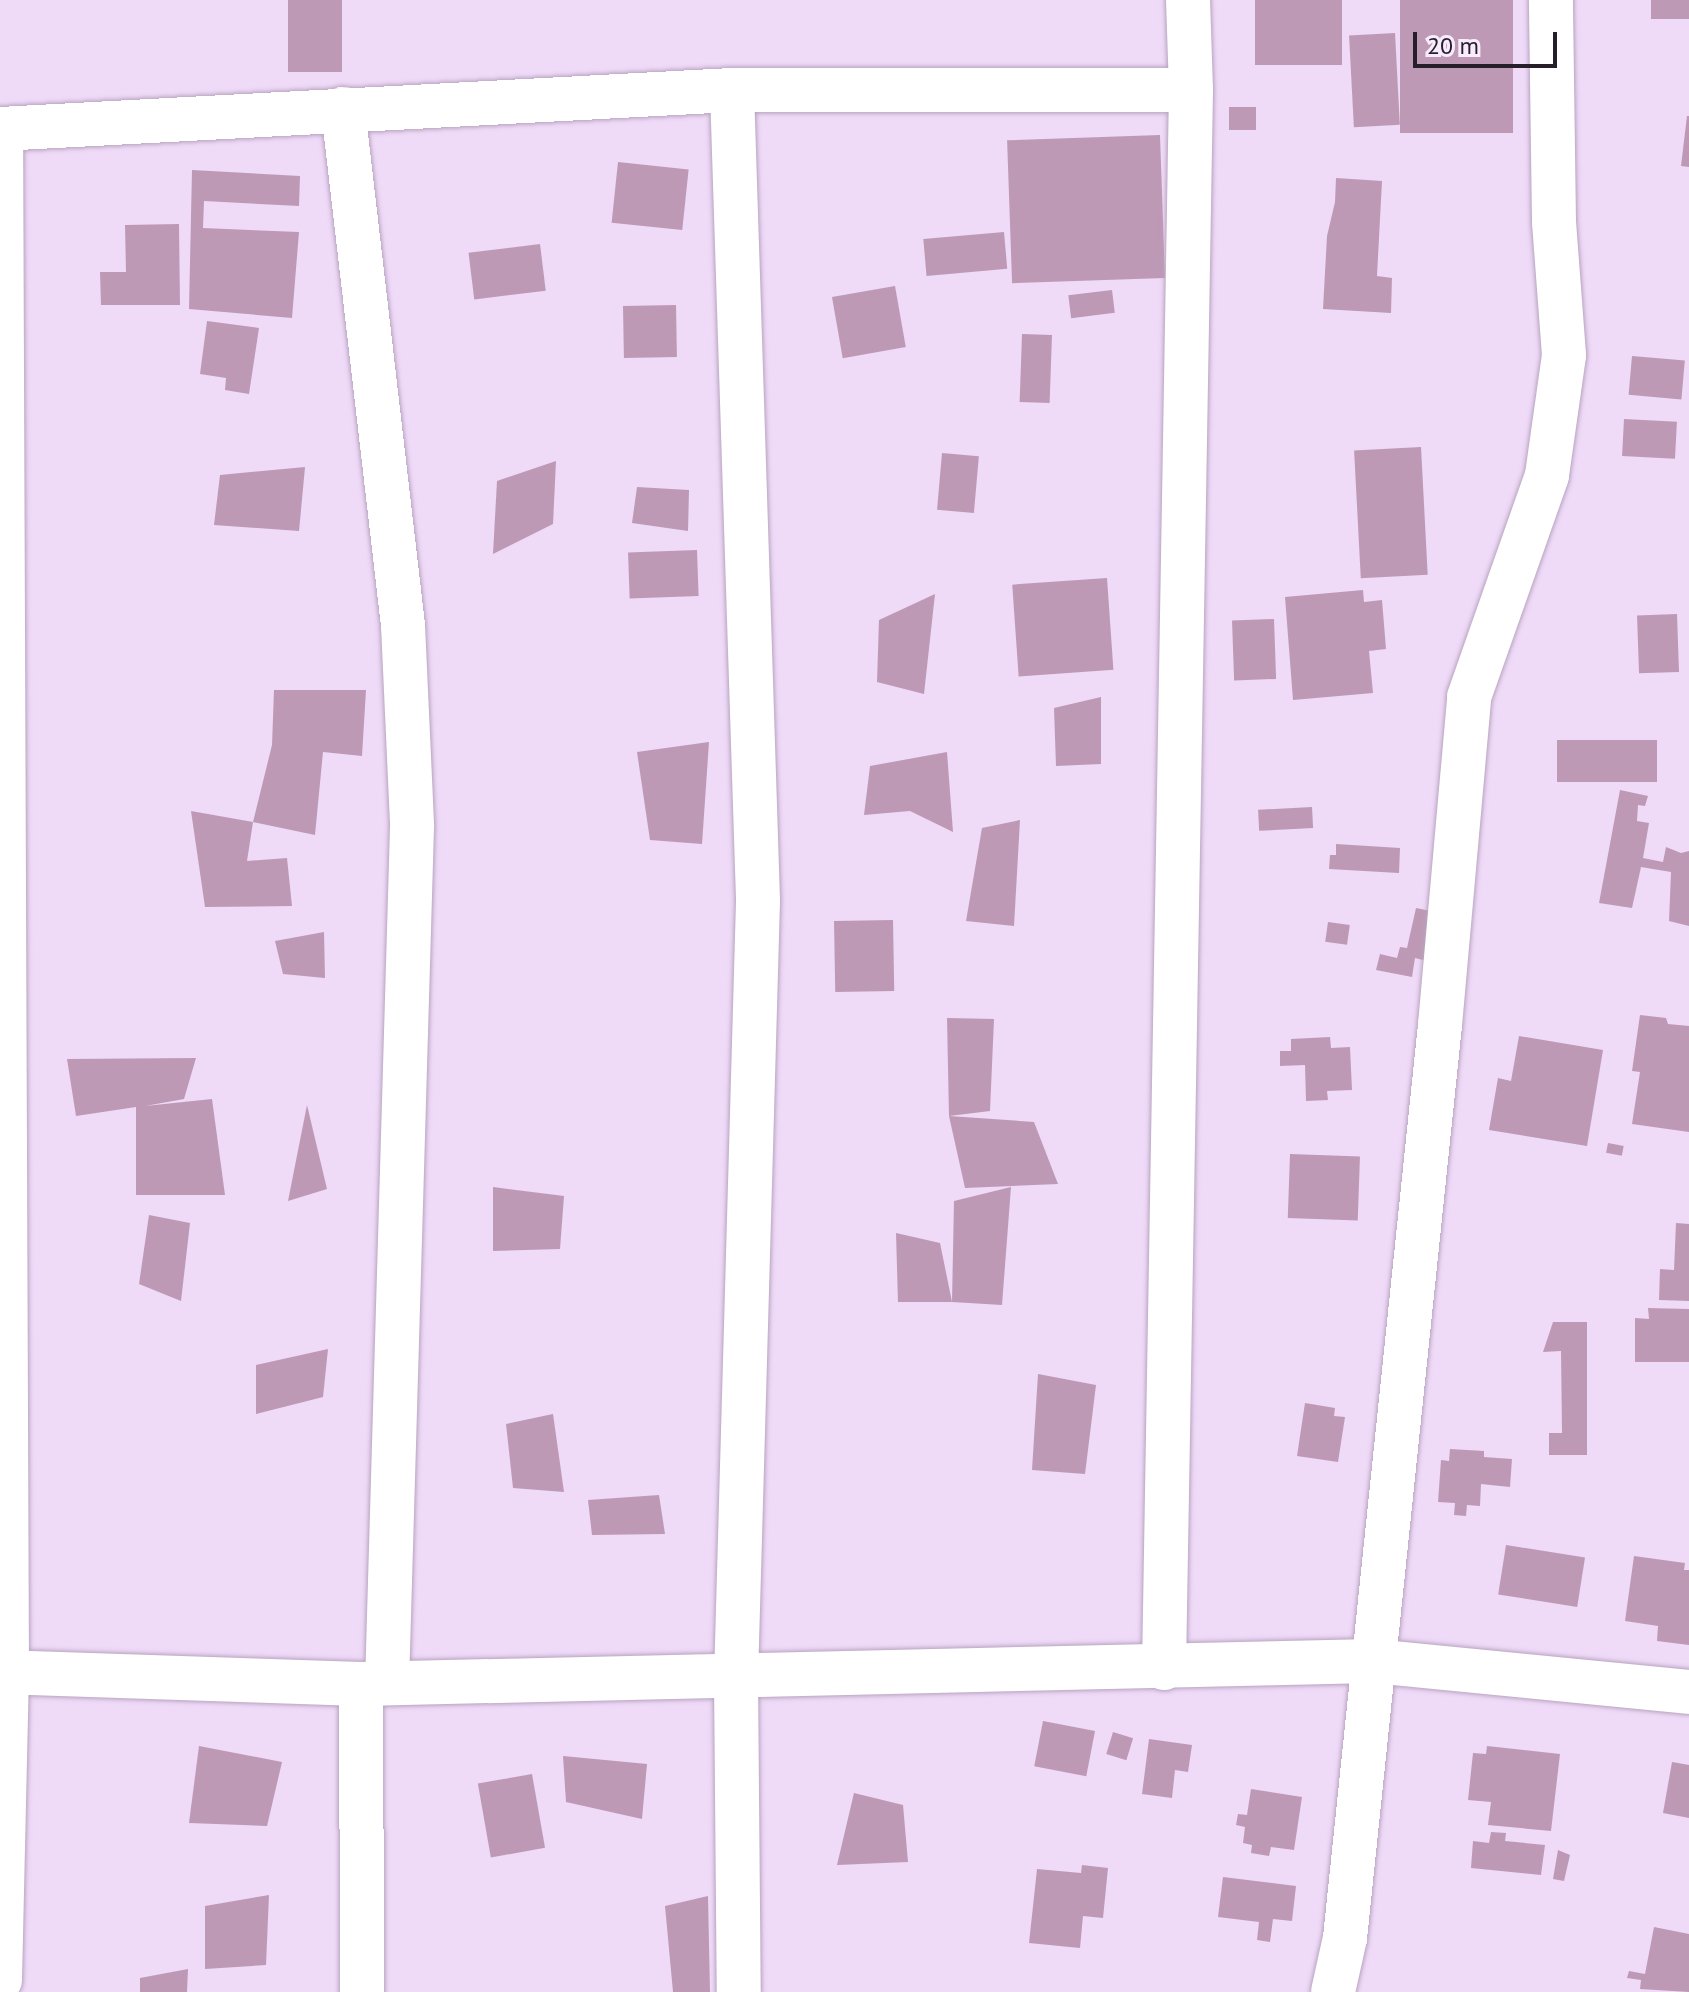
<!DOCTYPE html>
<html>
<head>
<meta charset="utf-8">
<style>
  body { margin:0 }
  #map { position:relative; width:1689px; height:1992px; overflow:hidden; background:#efdaf8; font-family:"PT Sans",sans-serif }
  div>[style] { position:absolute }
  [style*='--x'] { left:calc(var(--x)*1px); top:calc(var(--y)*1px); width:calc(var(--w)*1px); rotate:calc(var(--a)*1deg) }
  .building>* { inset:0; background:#be99b5; transform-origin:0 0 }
  .roads { filter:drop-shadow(0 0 2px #b8a4c0) drop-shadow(0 0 2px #b8a4c0) }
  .minor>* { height:44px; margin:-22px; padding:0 22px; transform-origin:22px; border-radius:22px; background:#fff }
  span { translate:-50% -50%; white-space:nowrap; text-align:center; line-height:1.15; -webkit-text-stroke:7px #f7ebfd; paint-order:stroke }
  .scale { position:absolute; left:1413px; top:32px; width:144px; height:36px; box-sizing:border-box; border:4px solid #261f29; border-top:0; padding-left:10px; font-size:24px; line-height:28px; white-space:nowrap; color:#261f29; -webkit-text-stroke:6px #f7ebfd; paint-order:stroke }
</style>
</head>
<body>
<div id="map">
  <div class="building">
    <div style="left:288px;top:0;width:54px;height:72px"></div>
    <div style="left:1255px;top:0;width:87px;height:65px"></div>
    <div style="left:1400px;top:0;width:113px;height:133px"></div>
    <div style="left:1651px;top:0;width:38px;height:19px"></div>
    <div style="left:1395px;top:33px;width:92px;height:46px;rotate:87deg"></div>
    <div style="left:1256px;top:107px;width:23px;height:27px;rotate:90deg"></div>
    <div style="clip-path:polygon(1687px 116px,1689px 116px,1689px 167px,1681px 166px)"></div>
    <div style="left:1160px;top:135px;width:143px;height:153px;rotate:88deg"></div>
    <div style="left:618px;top:162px;width:71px;height:61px;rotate:6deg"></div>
    <div style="clip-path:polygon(192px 170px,300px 176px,299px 206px,204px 201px,203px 228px,299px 232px,292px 318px,189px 309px)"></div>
    <div style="clip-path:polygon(1336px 178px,1382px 181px,1377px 276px,1392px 278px,1391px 313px,1323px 309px,1327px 236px,1335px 202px)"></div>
    <div style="clip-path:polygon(179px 224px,180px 305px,101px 305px,100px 272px,126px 272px,125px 225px)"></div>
    <div style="left:1004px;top:232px;width:37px;height:81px;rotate:85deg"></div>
    <div style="left:540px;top:244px;width:47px;height:72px;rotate:83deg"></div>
    <div style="left:895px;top:286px;width:62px;height:64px;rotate:80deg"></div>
    <div style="left:1112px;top:290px;width:23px;height:44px;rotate:83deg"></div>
    <div style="left:676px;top:305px;width:52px;height:53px;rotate:89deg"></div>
    <div style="clip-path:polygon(207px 321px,259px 328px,249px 394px,225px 390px,226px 378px,200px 374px)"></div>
    <div style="left:1022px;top:334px;width:30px;height:68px;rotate:2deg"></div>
    <div style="left:1632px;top:356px;width:53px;height:39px;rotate:5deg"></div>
    <div style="left:1624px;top:419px;width:53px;height:37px;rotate:3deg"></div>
    <div style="left:1421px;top:447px;width:128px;height:67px;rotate:87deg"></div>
    <div style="left:942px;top:453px;width:37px;height:57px;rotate:5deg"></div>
    <div style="clip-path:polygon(556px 461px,553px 524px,493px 554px,497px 481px)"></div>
    <div style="clip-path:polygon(305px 467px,299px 531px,214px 525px,220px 475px)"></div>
    <div style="clip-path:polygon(637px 487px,689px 490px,688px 531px,632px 523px)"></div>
    <div style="left:697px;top:550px;width:46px;height:69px;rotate:88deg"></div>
    <div style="left:1107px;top:578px;width:92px;height:95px;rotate:86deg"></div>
    <div style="clip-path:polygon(1363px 590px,1364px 602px,1382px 600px,1386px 649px,1369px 651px,1373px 693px,1293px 700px,1285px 597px)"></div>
    <div style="clip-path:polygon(935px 594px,924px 694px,877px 682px,879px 620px)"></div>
    <div style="left:1677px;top:614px;width:58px;height:40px;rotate:88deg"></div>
    <div style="left:1274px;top:619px;width:60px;height:42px;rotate:88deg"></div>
    <div style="clip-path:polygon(274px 690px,366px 690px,362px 756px,323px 752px,315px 835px,253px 822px,272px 745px)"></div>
    <div style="clip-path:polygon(1101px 697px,1101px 764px,1056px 766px,1054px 708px)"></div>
    <div style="left:1657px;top:740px;width:42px;height:100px;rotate:90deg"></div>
    <div style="clip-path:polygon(709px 742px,702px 844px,650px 840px,637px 752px)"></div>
    <div style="clip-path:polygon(947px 752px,953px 832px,910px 811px,864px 815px,870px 766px)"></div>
    <div style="clip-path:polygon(1620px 790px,1648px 796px,1645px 806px,1638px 805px,1637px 821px,1649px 823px,1643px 858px,1663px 862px,1666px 847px,1681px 853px,1689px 851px,1689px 926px,1669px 921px,1671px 872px,1641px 867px,1632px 908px,1599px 903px)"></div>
    <div style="left:1312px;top:807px;width:21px;height:54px;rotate:87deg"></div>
    <div style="clip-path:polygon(191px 811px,253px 822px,247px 861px,287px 858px,292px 906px,205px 907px)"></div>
    <div style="clip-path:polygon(1020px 820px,1014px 926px,966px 921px,982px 828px)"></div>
    <div style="clip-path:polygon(1336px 844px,1400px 848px,1399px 873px,1329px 869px,1330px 855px,1336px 855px)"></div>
    <div style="clip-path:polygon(1416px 908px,1436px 912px,1427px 961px,1415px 958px,1412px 977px,1376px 970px,1380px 954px,1397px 958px,1400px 947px,1407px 948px)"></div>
    <div style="left:893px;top:920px;width:71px;height:59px;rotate:89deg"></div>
    <div style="left:1328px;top:922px;width:22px;height:20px;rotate:8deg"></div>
    <div style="clip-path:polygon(324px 932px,325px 978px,283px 974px,275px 941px)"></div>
    <div style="clip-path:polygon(1640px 1015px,1666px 1018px,1668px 1024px,1689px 1026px,1689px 1132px,1632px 1124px,1640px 1072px,1632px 1071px)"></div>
    <div style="clip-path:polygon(947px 1018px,994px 1019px,990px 1111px,949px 1116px)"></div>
    <div style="clip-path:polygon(1519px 1036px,1603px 1050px,1587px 1146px,1489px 1130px,1498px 1078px,1511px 1081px)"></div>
    <div style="clip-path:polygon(1330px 1037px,1331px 1048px,1350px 1047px,1352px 1090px,1327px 1091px,1328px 1100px,1306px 1101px,1305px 1065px,1280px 1066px,1280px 1051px,1291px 1051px,1291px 1039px)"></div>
    <div style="clip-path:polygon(196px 1058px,184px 1099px,145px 1106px,212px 1099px,225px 1195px,136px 1195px,136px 1107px,76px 1116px,67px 1059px)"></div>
    <div style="clip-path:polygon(307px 1105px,327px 1189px,288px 1201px)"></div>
    <div style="clip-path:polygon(949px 1116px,1034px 1122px,1058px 1184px,965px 1188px)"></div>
    <div style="left:1608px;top:1143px;width:16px;height:10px;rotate:11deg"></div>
    <div style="left:1290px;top:1154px;width:70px;height:64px;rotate:2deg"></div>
    <div style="clip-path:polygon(493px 1187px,564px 1196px,560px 1249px,493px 1251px)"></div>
    <div style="clip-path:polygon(1011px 1187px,1002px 1305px,952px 1302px,954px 1201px)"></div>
    <div style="clip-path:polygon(149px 1215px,190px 1223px,181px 1301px,139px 1284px)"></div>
    <div style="clip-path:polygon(1676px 1223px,1689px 1224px,1689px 1301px,1659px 1300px,1660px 1269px,1674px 1270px)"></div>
    <div style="clip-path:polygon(896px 1233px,940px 1243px,952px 1302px,898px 1302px)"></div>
    <div style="clip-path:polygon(1648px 1308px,1689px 1309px,1689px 1362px,1635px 1362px,1635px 1318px,1649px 1319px)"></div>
    <div style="clip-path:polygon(1553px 1322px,1587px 1322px,1587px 1455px,1549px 1455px,1549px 1433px,1562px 1433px,1561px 1351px,1543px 1352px)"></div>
    <div style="clip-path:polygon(328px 1349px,323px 1397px,256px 1414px,256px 1365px)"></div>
    <div style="clip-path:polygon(1038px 1374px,1096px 1385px,1085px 1474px,1032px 1470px)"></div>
    <div style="clip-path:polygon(1305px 1403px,1335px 1408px,1334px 1416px,1345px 1417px,1338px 1462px,1297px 1456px)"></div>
    <div style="clip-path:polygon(553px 1414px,564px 1492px,513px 1488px,506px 1424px)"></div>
    <div style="clip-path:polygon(1450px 1449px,1484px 1451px,1484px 1457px,1512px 1459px,1510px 1487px,1481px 1484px,1480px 1506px,1467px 1505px,1466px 1516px,1454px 1515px,1455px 1503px,1438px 1502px,1441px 1460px,1449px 1461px)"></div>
    <div style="clip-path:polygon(659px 1495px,665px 1534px,592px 1535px,588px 1500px)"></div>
    <div style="left:1506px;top:1545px;width:80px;height:50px;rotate:9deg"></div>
    <div style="clip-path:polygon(1634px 1556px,1685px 1563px,1684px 1570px,1689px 1570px,1689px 1645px,1657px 1641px,1658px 1626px,1625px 1621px)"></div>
    <div style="left:1043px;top:1721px;width:53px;height:46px;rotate:11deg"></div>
    <div style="left:1113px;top:1732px;width:21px;height:23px;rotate:17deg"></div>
    <div style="clip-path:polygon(1149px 1739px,1192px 1745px,1188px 1772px,1175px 1770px,1172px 1798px,1142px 1794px)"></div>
    <div style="clip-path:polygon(199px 1746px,282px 1762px,267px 1826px,189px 1823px)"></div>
    <div style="clip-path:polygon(1487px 1746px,1560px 1754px,1551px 1831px,1488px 1825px,1491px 1802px,1468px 1800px,1473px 1753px,1486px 1754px)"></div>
    <div style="clip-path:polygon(563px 1756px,647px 1764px,642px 1819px,566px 1802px)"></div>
    <div style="clip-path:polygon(1672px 1762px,1689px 1765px,1689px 1818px,1663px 1813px)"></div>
    <div style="left:532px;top:1774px;width:75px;height:55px;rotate:80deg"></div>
    <div style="clip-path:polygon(1251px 1789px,1302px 1797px,1294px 1850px,1271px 1847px,1269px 1856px,1251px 1853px,1252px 1845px,1243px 1843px,1245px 1827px,1236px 1825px,1238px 1814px,1247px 1815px)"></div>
    <div style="clip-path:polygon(854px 1793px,903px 1805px,908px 1862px,837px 1865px)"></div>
    <div style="clip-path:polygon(1491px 1832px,1506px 1833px,1505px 1841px,1545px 1845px,1541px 1875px,1471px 1868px,1473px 1841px,1489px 1843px)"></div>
    <div style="clip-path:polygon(1558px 1850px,1570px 1855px,1564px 1881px,1553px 1879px)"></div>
    <div style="clip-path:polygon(1082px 1865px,1108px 1868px,1103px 1918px,1083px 1916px,1080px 1948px,1029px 1943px,1037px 1869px,1081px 1873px)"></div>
    <div style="clip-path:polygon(1223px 1877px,1296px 1886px,1292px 1921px,1273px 1919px,1270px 1942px,1257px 1940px,1259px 1922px,1218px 1917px)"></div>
    <div style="clip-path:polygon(269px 1895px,266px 1965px,205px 1969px,205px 1906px)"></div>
    <div style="clip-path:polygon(708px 1896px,710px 1992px,673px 1992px,665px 1906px)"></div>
    <div style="clip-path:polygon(1654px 1927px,1689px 1934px,1689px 1992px,1640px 1989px,1641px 1980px,1627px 1978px,1629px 1971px,1645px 1974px)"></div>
    <div style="clip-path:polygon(188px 1969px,187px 1992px,140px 1992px,140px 1978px)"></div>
  </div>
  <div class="roads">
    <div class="minor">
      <div style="--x:732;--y:90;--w:811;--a:88.16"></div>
      <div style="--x:758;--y:901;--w:777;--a:91.62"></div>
      <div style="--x:736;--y:1678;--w:314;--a:89.5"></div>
      <div style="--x:343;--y:109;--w:519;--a:83.37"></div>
      <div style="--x:403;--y:625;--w:202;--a:87.4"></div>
      <div style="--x:412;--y:827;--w:856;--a:91.67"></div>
      <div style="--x:0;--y:129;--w:733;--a:-3.05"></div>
      <div style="--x:732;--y:90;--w:459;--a:0"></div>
      <div style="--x:1164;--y:1668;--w:1578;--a:-89.02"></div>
      <div style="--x:1191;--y:90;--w:90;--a:-91.9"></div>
      <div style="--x:0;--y:1672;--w:361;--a:1.9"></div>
      <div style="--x:361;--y:1684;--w:1012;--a:-1.3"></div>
      <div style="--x:1373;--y:1661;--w:318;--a:5.6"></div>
      <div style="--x:361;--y:1684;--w:308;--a:89.8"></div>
      <div style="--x:0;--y:1980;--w:308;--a:-88.7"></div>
      <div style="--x:7;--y:1672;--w:1543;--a:-90.22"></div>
      <div style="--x:1333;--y:1992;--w:55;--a:-77.5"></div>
      <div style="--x:1345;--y:1938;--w:918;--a:-84.06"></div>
      <div style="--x:1440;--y:1025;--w:329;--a:-84.9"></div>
      <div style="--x:1469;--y:697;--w:235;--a:-70.6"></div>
      <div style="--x:1547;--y:475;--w:121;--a:-81.9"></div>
      <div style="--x:1564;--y:355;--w:133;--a:-94.3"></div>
      <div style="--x:1554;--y:222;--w:222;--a:-90.8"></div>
    </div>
  </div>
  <div class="scale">20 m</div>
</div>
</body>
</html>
